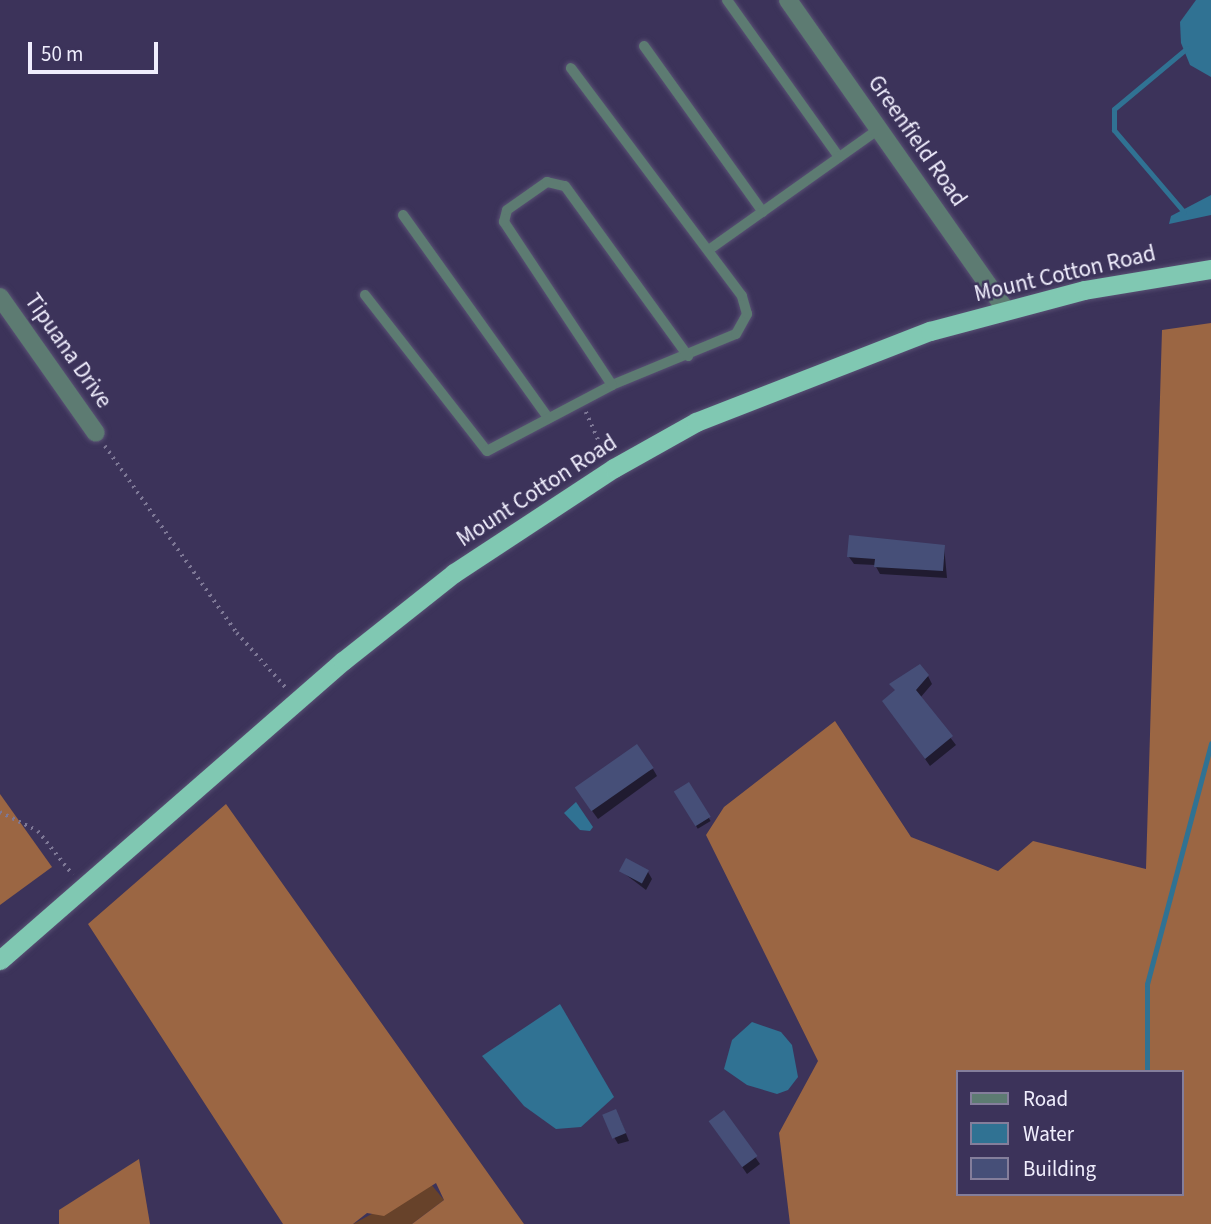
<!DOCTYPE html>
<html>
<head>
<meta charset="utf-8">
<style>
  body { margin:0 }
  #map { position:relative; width:1211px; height:1224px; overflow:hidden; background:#3c335a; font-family:"Source Sans 3",sans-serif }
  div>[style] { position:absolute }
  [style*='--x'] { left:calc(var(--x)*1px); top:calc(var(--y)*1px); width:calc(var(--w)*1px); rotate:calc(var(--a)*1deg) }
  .green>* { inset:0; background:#67422a }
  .forest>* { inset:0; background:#9b6643 }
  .water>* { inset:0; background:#307293 }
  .shadow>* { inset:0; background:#0007; transform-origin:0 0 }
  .stream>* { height:5px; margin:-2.5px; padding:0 2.5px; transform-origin:2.5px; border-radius:2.5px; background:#307293 }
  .building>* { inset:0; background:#464f78; transform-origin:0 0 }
  .path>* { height:3.5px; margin-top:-1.75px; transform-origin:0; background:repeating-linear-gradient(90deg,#7e7896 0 2px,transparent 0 7px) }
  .roads { filter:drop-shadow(0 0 2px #595174) drop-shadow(0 0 2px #595174) }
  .service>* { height:10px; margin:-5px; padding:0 5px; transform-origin:5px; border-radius:5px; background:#5d7b72 }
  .minor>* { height:18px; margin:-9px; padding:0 9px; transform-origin:9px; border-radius:9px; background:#5d7b72 }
  .trunk>* { height:19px; margin:-9.5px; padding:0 9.5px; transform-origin:9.5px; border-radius:9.5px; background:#80c8b2 }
  span { translate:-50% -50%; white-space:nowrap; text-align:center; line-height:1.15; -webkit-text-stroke:5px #3c335a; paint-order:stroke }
  .street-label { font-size:23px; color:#f0eefd }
  .legend { position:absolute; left:956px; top:1070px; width:228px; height:126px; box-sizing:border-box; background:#3c335a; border:2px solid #847e9b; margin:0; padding:9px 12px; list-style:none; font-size:21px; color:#f0eefd }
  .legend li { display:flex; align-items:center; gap:14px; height:35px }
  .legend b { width:35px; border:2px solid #847e9b }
  .scale { position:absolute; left:28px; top:42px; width:130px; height:32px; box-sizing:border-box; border:4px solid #f0eefd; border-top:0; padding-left:9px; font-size:21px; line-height:24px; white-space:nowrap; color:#f0eefd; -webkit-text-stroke:5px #3c335a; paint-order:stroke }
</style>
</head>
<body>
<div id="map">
  <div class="green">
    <div style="clip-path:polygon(430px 1183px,444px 1200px,412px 1224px,353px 1224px)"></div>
  </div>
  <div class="forest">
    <div style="clip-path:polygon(evenodd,1211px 323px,1211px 1224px,790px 1224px,779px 1133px,818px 1061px,706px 835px,724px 807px,835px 721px,911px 837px,998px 871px,1033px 841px,1146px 869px,1162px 330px,1211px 323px,957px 1072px,1181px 1072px,1181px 1194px,957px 1194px,957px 1072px)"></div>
    <div style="clip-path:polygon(0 794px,52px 867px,0 905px)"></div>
    <div style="clip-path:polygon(226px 804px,524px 1224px,412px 1224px,444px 1200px,436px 1183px,384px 1216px,367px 1213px,353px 1224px,283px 1224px,88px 924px)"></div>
    <div style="clip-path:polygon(139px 1159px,150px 1224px,59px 1224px,59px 1210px)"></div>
  </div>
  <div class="water">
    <div style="clip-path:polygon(1196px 0,1211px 0,1211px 77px,1190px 65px,1181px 43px,1180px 22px)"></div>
    <div style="clip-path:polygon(1211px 195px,1211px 215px,1169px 224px,1171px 216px)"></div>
    <div style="clip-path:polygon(576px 802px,593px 827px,590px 831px,580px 830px,564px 813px)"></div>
    <div style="clip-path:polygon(560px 1004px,614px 1097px,581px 1127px,556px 1129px,524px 1106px,482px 1056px)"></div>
    <div style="clip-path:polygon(752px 1022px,781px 1032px,792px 1045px,798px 1077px,788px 1090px,777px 1094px,747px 1085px,724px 1069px,732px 1040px)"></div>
  </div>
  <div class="shadow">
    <div style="clip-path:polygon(944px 546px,947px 578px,880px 574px,875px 565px,854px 564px,849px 557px)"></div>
    <div style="clip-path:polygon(928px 676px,932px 684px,920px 698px,956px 745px,930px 766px,889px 708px)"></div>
    <div style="clip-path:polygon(653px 769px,657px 776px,598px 819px,582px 797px)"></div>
    <div style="left:689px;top:785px;width:42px;height:15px;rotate:59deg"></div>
    <div style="clip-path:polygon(621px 871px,648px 872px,652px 879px,646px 890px)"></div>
    <div style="clip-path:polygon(724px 1113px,760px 1164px,747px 1174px,716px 1129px)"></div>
    <div style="clip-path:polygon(620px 1119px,629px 1141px,618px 1144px,614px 1137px)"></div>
  </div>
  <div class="stream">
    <div style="--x:1184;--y:212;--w:108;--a:-130.5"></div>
    <div style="--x:1114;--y:130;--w:21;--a:-90"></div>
    <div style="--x:1114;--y:109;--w:95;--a:-39.9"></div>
    <div style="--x:1147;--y:1072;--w:88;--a:-90"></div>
    <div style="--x:1147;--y:984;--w:249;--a:-75.1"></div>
  </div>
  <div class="building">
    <div style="clip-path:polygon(849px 535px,945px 545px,943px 571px,874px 567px,875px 559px,847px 557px)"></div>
    <div style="clip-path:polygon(920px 664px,929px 675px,916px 690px,953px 736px,925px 759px,882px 701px,895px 690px,889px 684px)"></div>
    <div style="left:637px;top:744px;width:29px;height:76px;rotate:55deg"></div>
    <div style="left:689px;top:782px;width:41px;height:18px;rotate:58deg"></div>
    <div style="left:626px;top:858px;width:26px;height:15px;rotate:28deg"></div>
    <div style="left:616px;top:1109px;width:26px;height:15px;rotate:67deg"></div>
    <div style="left:724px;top:1110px;width:57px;height:19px;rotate:54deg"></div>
  </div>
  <div class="path">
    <div style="--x:586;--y:412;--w:45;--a:66.3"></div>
    <div style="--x:105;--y:446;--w:229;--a:54.8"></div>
    <div style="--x:237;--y:633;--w:75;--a:48.2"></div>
    <div style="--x:0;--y:812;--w:42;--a:26.6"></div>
    <div style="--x:38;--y:831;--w:56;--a:51.5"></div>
  </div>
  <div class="roads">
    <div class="service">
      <div style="--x:727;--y:0;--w:193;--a:54.5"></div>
      <div style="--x:644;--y:46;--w:204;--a:54.4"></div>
      <div style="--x:403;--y:215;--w:247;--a:54.4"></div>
      <div style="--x:710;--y:249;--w:207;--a:-35.4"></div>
      <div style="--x:365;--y:295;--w:198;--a:52"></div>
      <div style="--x:487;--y:451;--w:141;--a:-27.8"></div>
      <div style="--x:612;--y:385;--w:134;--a:-22.4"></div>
      <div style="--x:736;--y:334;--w:23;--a:-61"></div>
      <div style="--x:747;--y:314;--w:19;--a:-106"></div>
      <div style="--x:742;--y:296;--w:285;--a:-126.9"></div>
      <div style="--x:612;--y:385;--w:196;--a:-123.5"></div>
      <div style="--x:504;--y:222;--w:12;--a:-76"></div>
      <div style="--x:507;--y:210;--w:49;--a:-35"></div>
      <div style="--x:547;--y:182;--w:18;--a:13"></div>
      <div style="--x:565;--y:186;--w:210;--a:54.1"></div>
    </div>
    <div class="minor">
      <div style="--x:788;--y:0;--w:379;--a:54.9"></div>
      <div style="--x:0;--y:297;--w:166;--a:54.8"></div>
    </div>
    <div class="trunk">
      <div style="--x:0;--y:960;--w:455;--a:-41.1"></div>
      <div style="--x:343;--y:661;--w:142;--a:-38.4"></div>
      <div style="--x:454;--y:573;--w:191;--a:-33.3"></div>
      <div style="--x:614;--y:468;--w:94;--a:-29.3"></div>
      <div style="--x:696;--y:422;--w:251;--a:-21.3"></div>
      <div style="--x:930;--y:331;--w:159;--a:-14.9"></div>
      <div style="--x:1084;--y:290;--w:129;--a:-9.4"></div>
    </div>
  </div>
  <div class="street-label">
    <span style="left:917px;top:141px;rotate:55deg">Greenfield Road</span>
    <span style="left:1065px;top:274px;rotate:-13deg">Mount Cotton Road</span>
    <span style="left:68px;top:351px;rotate:55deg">Tipuana Drive</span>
    <span style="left:537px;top:491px;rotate:-33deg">Mount Cotton Road</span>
  </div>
  <ul class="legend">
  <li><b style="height:9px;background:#5d7b72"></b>Road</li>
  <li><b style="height:19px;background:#307293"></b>Water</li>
  <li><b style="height:19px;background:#464f78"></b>Building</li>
  </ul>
  <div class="scale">50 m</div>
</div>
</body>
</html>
